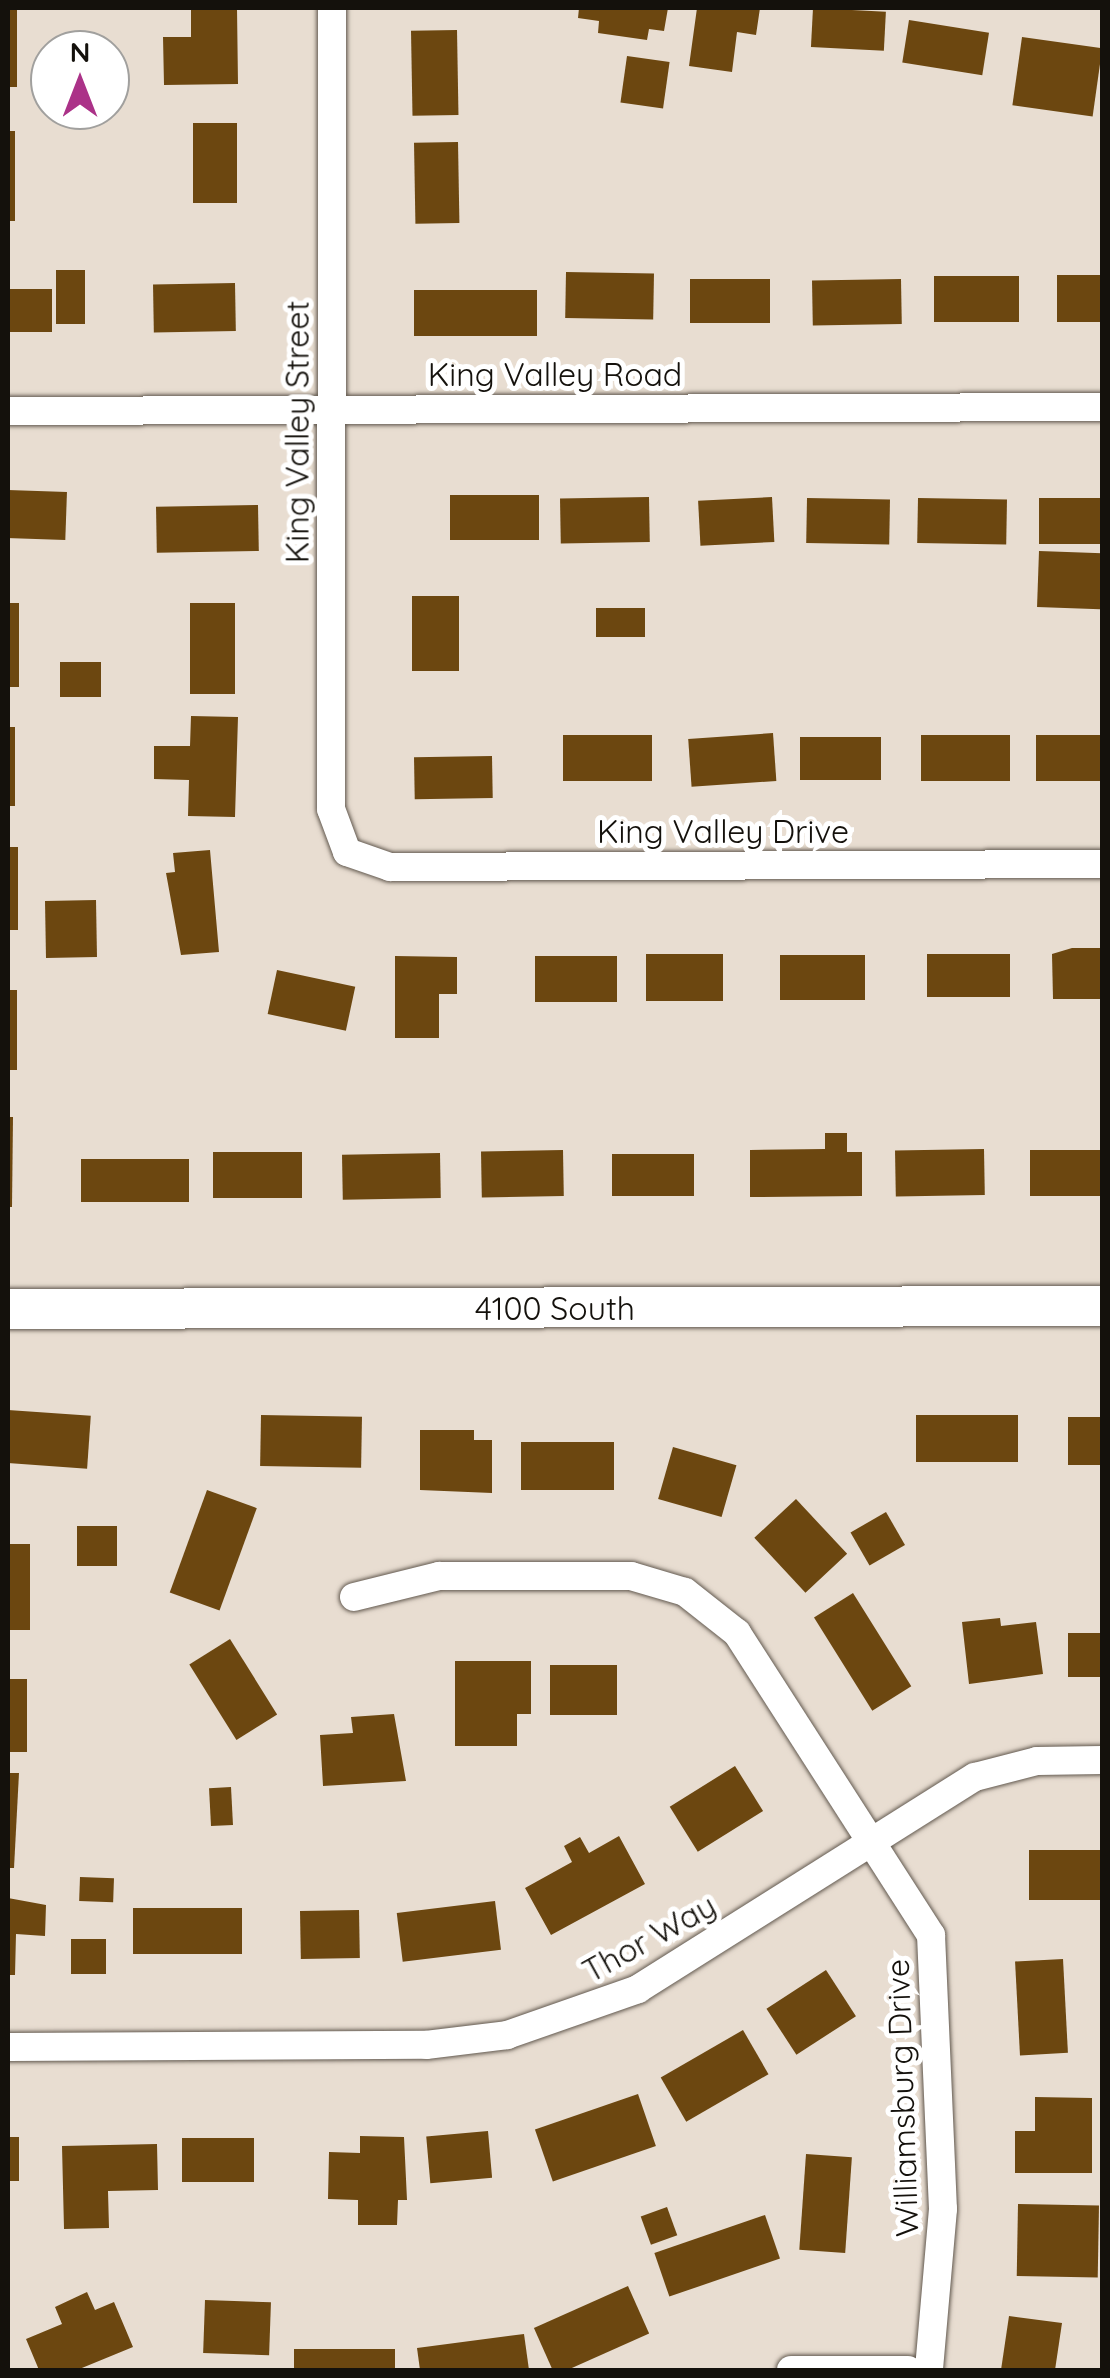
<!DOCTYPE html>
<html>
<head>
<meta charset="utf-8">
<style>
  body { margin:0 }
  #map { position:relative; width:1110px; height:2378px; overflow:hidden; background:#e8ddd1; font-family:Quicksand,sans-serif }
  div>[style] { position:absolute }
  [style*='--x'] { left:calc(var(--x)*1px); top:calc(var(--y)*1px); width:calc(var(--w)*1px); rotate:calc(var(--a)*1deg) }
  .building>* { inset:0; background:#6c4710; transform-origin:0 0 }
  .roads { filter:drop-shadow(0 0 2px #62594f) drop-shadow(0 0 2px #62594f) }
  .minor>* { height:28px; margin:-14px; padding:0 14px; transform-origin:14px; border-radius:14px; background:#fff }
  .secondary>* { height:40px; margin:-20px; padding:0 20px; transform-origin:20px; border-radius:20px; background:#fff }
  span { translate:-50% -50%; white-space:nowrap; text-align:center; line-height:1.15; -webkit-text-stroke:10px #fff; paint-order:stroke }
  .street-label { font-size:32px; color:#14110c }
  .frame { position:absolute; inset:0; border:10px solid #14110c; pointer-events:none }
  .north { position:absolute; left:30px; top:30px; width:100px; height:100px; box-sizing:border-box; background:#fff; border:2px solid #a1a09e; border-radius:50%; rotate:0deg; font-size:28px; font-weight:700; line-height:40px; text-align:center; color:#14110c }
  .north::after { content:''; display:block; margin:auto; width:35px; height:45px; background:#ab3288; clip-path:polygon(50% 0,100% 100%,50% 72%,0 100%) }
</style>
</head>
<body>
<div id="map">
  <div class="building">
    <div style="left:8px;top:8px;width:9px;height:79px"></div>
    <div style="clip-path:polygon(191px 8px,237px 8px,238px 84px,164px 85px,163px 37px,191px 37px)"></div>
    <div style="clip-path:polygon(579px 8px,668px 8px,664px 31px,649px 29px,647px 40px,598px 33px,599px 21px,578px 18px)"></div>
    <div style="clip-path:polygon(697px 8px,760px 8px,756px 35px,737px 32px,732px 72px,689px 66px)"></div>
    <div style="left:813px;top:8px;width:73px;height:39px;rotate:3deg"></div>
    <div style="left:909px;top:20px;width:81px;height:43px;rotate:9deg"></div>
    <div style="left:457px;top:30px;width:85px;height:46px;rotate:89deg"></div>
    <div style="left:1022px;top:37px;width:81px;height:69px;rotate:8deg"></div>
    <div style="left:627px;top:56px;width:43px;height:47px;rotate:8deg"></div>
    <div style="left:193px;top:123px;width:44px;height:80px"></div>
    <div style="left:8px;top:131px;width:7px;height:90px"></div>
    <div style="left:458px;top:142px;width:81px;height:44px;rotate:89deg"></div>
    <div style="left:56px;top:270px;width:29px;height:54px"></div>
    <div style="left:566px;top:272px;width:88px;height:46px;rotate:1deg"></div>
    <div style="left:1102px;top:275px;width:47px;height:45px;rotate:90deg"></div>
    <div style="left:934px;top:276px;width:85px;height:46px"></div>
    <div style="left:690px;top:279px;width:80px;height:44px"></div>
    <div style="left:901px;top:279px;width:45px;height:89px;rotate:89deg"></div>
    <div style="left:235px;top:283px;width:48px;height:82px;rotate:89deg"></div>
    <div style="left:8px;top:289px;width:44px;height:43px"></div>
    <div style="left:414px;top:290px;width:123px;height:46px"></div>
    <div style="left:8px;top:490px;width:59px;height:48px;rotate:2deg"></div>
    <div style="left:539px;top:495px;width:45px;height:89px;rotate:90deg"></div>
    <div style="left:649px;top:497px;width:45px;height:89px;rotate:89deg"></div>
    <div style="left:772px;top:497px;width:45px;height:74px;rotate:87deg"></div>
    <div style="left:807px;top:498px;width:83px;height:45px;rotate:1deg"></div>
    <div style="left:918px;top:498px;width:89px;height:45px;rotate:1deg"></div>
    <div style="left:1039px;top:498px;width:63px;height:46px"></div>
    <div style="left:258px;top:505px;width:46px;height:102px;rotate:89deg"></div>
    <div style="left:1039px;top:551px;width:63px;height:56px;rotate:2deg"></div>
    <div style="left:412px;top:596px;width:47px;height:75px"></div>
    <div style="left:8px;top:603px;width:11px;height:84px"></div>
    <div style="left:190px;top:603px;width:45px;height:91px"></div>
    <div style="left:596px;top:608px;width:49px;height:29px"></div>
    <div style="left:60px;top:662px;width:41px;height:35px"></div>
    <div style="clip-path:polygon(191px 716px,238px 717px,235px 817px,188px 816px,189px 780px,154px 779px,154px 746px,190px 746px)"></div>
    <div style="left:8px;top:727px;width:7px;height:79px"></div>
    <div style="left:773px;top:733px;width:48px;height:85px;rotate:86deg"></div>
    <div style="left:652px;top:735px;width:46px;height:89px;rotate:90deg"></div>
    <div style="left:1010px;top:735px;width:46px;height:89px;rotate:90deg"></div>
    <div style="left:1036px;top:735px;width:66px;height:46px"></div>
    <div style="left:800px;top:737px;width:81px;height:43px"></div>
    <div style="left:492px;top:756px;width:42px;height:78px;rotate:89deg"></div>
    <div style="left:8px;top:847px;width:10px;height:83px"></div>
    <div style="clip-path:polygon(210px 850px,219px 952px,181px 955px,166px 873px,175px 872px,173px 853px)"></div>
    <div style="left:96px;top:900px;width:57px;height:51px;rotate:89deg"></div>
    <div style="clip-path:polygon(1072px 948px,1102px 948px,1102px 999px,1053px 999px,1052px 954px)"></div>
    <div style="left:723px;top:954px;width:47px;height:77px;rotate:90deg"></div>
    <div style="left:1010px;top:954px;width:43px;height:83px;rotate:90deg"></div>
    <div style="left:780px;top:955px;width:85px;height:45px"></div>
    <div style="clip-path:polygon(395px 956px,457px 957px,457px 994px,439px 994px,439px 1038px,395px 1038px)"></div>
    <div style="left:535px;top:956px;width:82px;height:46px"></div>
    <div style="left:277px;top:970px;width:80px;height:45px;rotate:12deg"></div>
    <div style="left:8px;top:990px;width:9px;height:80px"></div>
    <div style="clip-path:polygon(8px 1117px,13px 1117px,12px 1207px,8px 1207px)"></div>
    <div style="clip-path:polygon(825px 1133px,847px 1133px,847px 1152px,862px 1152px,862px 1196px,750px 1197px,750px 1150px,825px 1149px)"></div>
    <div style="left:984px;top:1149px;width:46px;height:89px;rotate:89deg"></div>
    <div style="left:563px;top:1150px;width:46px;height:82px;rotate:89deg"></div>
    <div style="left:1102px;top:1150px;width:46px;height:72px;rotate:90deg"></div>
    <div style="left:302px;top:1152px;width:46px;height:89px;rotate:90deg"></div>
    <div style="left:440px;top:1153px;width:45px;height:98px;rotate:89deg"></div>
    <div style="left:612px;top:1154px;width:82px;height:42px"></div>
    <div style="left:81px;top:1159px;width:108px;height:43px"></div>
    <div style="left:8px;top:1410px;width:83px;height:53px;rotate:4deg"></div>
    <div style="left:261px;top:1415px;width:101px;height:51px;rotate:1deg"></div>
    <div style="left:916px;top:1415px;width:102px;height:47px"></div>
    <div style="left:1068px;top:1417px;width:34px;height:48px"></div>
    <div style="clip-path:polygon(420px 1430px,474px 1430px,474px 1440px,492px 1440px,492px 1493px,420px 1490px)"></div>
    <div style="left:614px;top:1442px;width:48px;height:93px;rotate:90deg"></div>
    <div style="left:673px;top:1447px;width:66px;height:54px;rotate:16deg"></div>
    <div style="left:207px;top:1490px;width:53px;height:109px;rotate:20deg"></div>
    <div style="left:796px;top:1499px;width:75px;height:57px;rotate:47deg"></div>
    <div style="left:886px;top:1512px;width:38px;height:41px;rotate:60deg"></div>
    <div style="left:77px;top:1526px;width:40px;height:40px"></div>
    <div style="left:8px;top:1544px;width:22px;height:86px"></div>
    <div style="left:853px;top:1593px;width:110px;height:46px;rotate:58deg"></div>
    <div style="clip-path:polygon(1000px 1618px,1001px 1626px,1036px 1622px,1043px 1674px,969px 1684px,962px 1622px)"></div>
    <div style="left:1102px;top:1633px;width:44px;height:34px;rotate:90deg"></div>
    <div style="left:230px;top:1639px;width:89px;height:48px;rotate:58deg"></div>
    <div style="clip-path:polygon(455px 1661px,531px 1661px,531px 1714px,517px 1714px,517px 1746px,455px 1746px)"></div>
    <div style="left:550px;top:1665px;width:67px;height:50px"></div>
    <div style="left:8px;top:1679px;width:19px;height:73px"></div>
    <div style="clip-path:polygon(394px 1714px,406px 1781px,323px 1786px,320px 1735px,353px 1733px,351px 1717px)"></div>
    <div style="left:735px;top:1766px;width:53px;height:77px;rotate:58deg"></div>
    <div style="clip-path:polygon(8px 1773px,19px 1773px,14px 1868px,8px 1868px)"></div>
    <div style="left:231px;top:1787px;width:38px;height:22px;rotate:87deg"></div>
    <div style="clip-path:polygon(619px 1836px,645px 1884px,551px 1935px,525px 1888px,572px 1862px,564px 1846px,580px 1837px,589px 1853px)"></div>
    <div style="left:1102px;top:1850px;width:50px;height:73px;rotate:90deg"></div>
    <div style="left:80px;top:1877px;width:34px;height:24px;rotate:2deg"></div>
    <div style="clip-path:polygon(8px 1898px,46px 1905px,45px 1936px,16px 1934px,15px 1975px,8px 1975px)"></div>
    <div style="left:495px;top:1901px;width:49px;height:99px;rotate:83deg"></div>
    <div style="left:242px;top:1908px;width:46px;height:109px;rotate:90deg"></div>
    <div style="left:359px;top:1910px;width:48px;height:59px;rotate:89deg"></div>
    <div style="left:71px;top:1939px;width:35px;height:35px"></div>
    <div style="left:1063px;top:1959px;width:94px;height:48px;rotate:87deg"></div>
    <div style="left:826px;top:1970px;width:55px;height:71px;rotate:57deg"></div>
    <div style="left:743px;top:2030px;width:51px;height:95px;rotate:60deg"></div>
    <div style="left:638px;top:2094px;width:55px;height:109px;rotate:71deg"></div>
    <div style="clip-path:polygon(1035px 2097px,1092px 2098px,1092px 2173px,1015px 2173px,1015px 2131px,1035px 2131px)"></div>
    <div style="left:488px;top:2131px;width:47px;height:62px;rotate:85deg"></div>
    <div style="clip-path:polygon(360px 2136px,404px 2137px,407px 2200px,398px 2200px,397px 2225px,358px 2225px,358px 2200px,328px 2199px,329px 2152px,360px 2153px)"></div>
    <div style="left:8px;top:2137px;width:11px;height:44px"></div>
    <div style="left:182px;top:2138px;width:72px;height:44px"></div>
    <div style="clip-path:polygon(157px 2144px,158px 2190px,108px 2191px,109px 2228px,64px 2229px,62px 2146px)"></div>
    <div style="left:806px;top:2154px;width:46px;height:96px;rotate:4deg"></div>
    <div style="left:1018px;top:2204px;width:81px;height:72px;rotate:1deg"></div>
    <div style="left:667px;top:2207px;width:30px;height:28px;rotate:70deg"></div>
    <div style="left:765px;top:2215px;width:46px;height:117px;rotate:71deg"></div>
    <div style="left:628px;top:2286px;width:52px;height:103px;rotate:66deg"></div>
    <div style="clip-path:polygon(87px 2292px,95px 2310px,114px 2302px,133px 2347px,77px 2370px,39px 2370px,26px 2339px,62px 2324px,55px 2307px)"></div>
    <div style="left:205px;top:2300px;width:66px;height:53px;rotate:2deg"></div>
    <div style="clip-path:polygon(1009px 2316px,1062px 2323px,1055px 2370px,1001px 2370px)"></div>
    <div style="clip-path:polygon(524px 2334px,529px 2370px,420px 2370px,417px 2348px)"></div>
    <div style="left:395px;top:2349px;width:21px;height:101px;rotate:90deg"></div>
  </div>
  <div class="roads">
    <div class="minor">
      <div style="--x:332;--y:8;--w:801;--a:90.07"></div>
      <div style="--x:331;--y:809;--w:46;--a:69.6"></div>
      <div style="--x:347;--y:852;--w:46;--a:19.2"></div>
      <div style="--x:390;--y:867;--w:712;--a:-0.24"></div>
      <div style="--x:8;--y:411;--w:1094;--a:-0.21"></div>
      <div style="--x:354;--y:1597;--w:88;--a:-13.9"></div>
      <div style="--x:439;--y:1576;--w:192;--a:0"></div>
      <div style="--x:631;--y:1576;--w:56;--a:16.5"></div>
      <div style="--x:685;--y:1592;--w:66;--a:38.3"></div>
      <div style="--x:737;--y:1633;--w:359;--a:57.3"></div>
      <div style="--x:931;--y:1935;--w:274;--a:87.5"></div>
      <div style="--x:943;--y:2209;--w:162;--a:95"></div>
      <div style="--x:8;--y:2047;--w:418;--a:-0.3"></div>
      <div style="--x:426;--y:2045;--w:82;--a:-7"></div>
      <div style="--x:507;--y:2035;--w:139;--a:-19.3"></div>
      <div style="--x:638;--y:1989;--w:398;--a:-32.2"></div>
      <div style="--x:975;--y:1777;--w:64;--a:-14.5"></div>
      <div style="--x:1037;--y:1761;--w:65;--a:-0.9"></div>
      <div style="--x:791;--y:2370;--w:117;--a:0"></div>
    </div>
    <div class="secondary">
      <div style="--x:8;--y:1309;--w:1094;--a:-0.16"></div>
    </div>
  </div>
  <div class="street-label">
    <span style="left:555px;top:374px">King Valley Road</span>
    <span style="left:297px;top:432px;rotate:-90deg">King Valley Street</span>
    <span style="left:723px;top:831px">King Valley Drive</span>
    <span style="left:555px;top:1308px">4100 South</span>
    <span style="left:649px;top:1938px;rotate:-29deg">Thor Way</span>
    <span style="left:902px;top:2098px;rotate:-92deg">Williamsburg Drive</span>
  </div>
  <div class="frame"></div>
  <div class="north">N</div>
</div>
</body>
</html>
